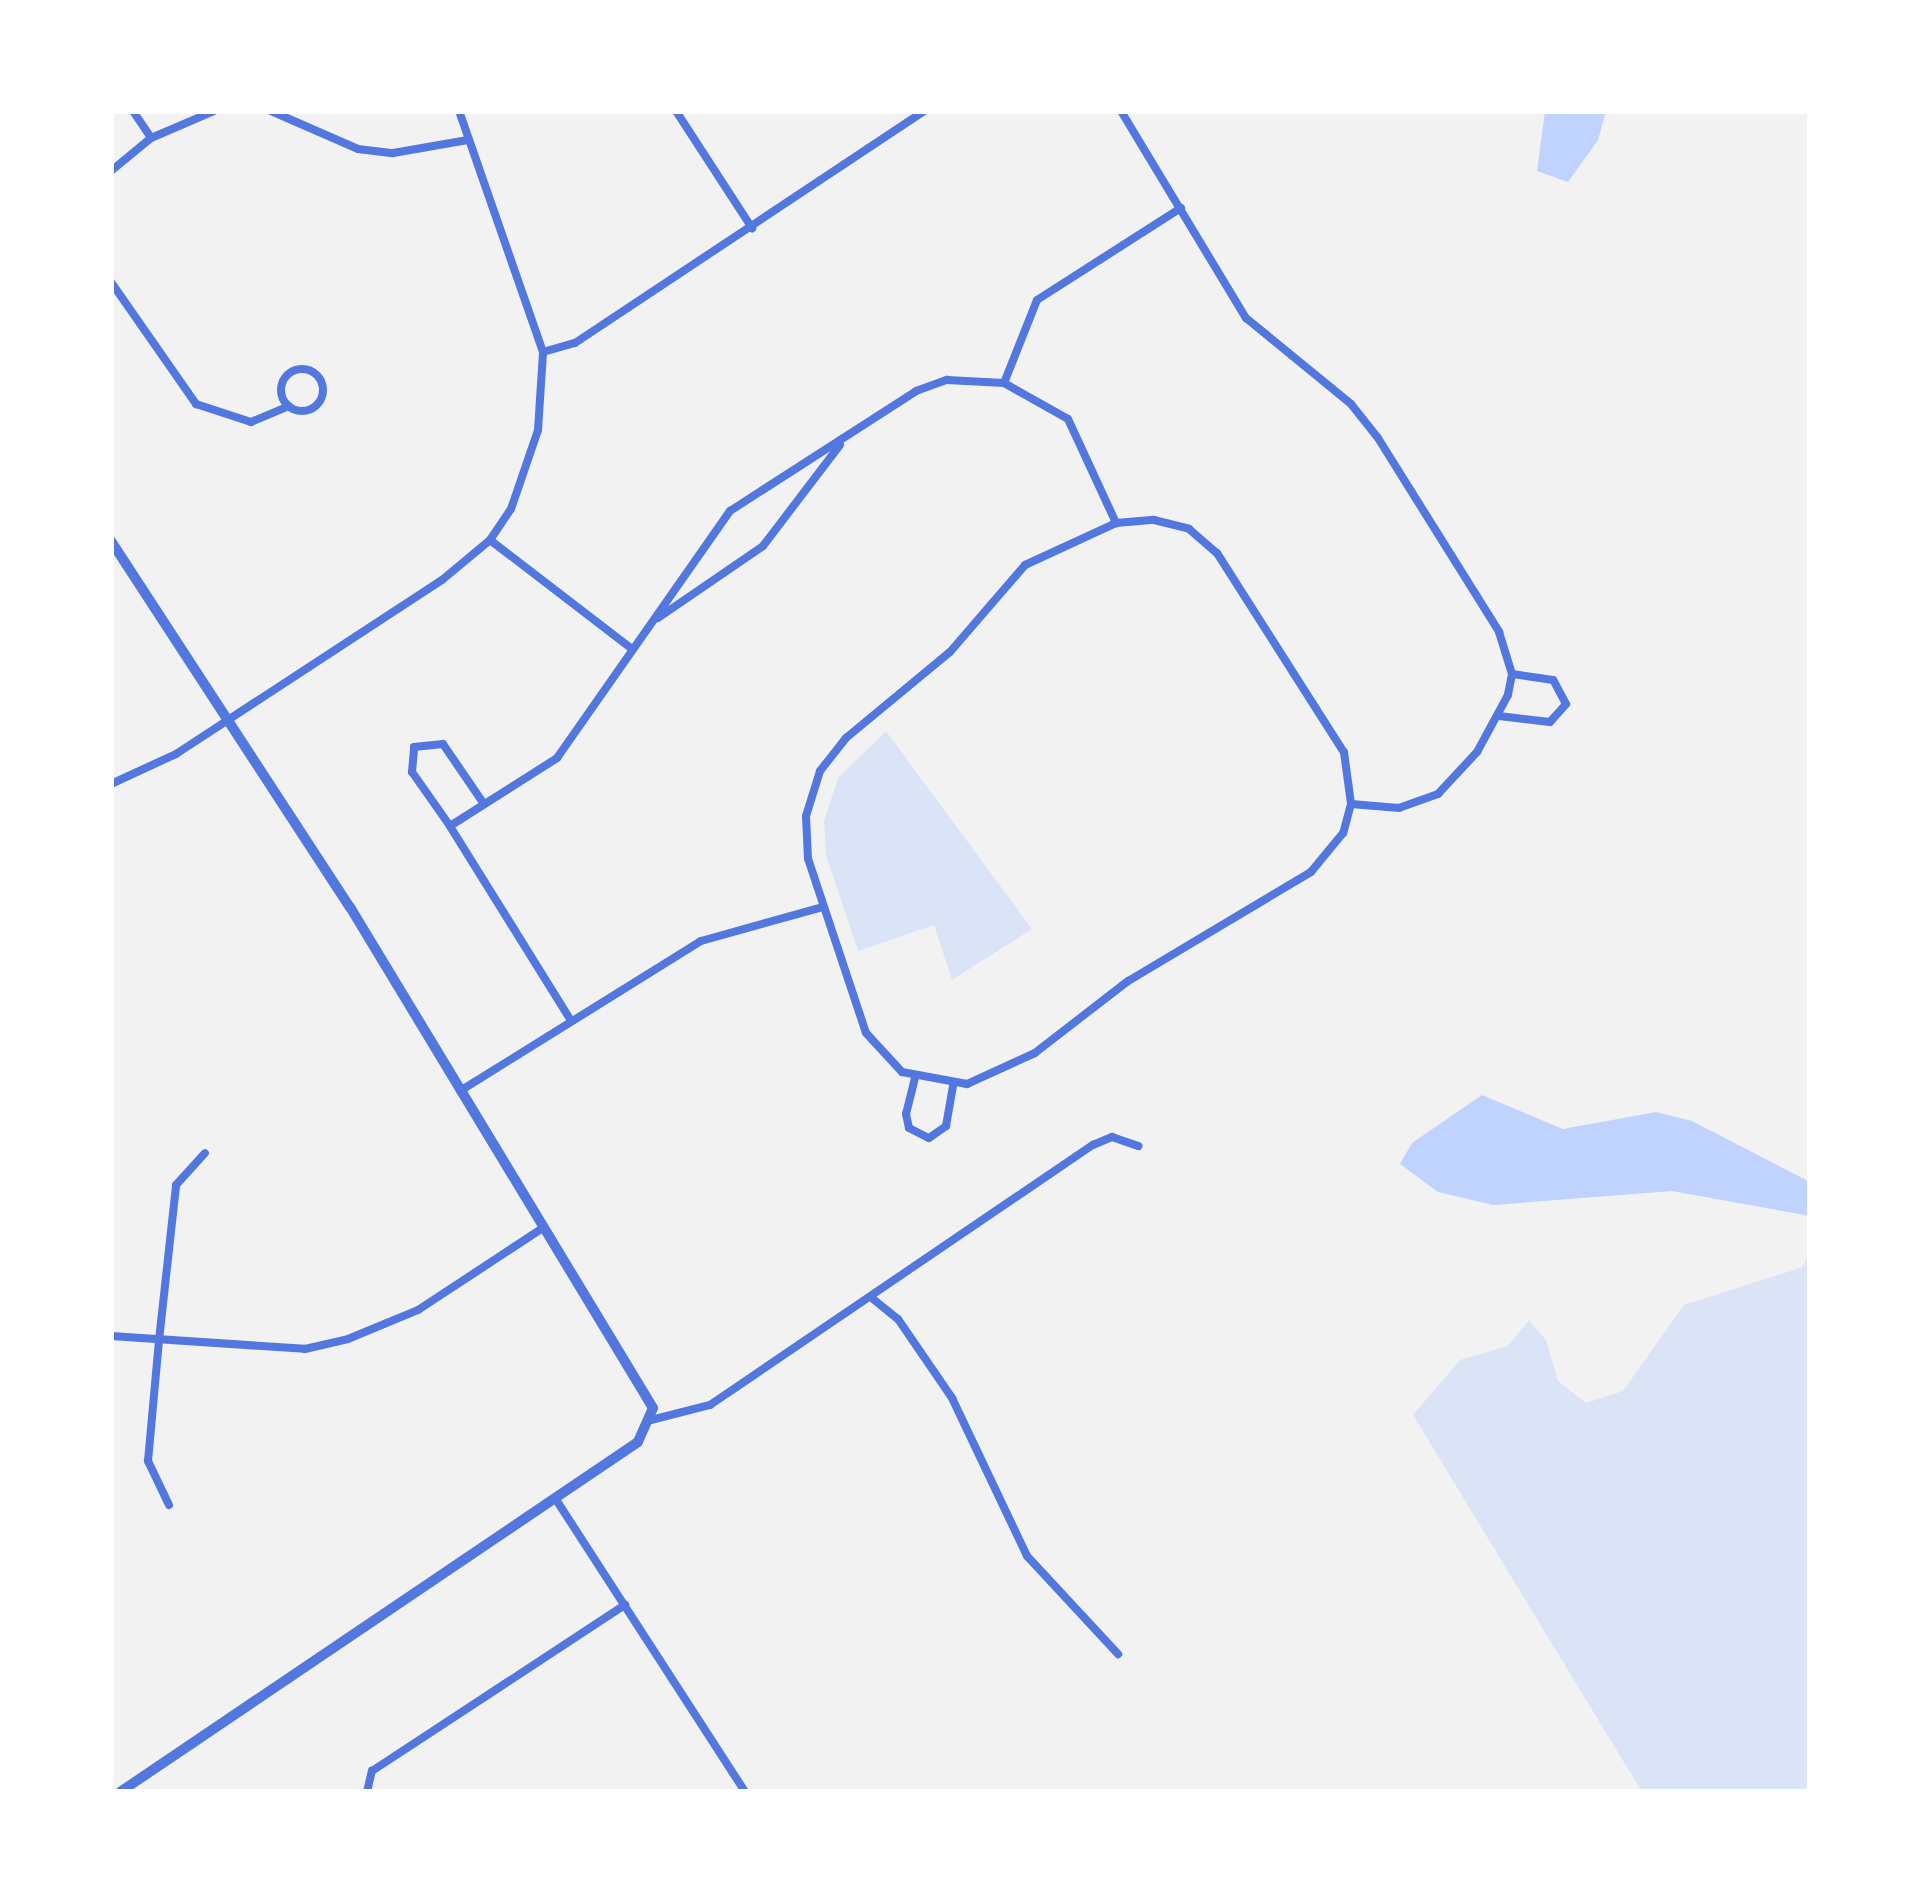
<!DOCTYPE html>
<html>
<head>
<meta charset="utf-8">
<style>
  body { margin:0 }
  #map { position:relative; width:1921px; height:1903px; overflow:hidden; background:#f2f2f2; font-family:"Roboto Condensed",sans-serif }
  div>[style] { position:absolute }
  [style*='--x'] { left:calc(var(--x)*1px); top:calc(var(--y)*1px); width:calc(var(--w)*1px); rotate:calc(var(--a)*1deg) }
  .green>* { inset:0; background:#dbe4f7 }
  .water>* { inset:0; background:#bfd3fe }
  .minor>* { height:8px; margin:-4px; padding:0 4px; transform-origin:4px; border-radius:4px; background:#5277de }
  .minor>.ring { margin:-4px; padding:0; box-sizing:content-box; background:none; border:8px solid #5277de; border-radius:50% }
  .tertiary>* { height:10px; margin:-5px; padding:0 5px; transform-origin:5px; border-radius:5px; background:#5277de }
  span { translate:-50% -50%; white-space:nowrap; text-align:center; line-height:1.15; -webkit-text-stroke:10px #fff; paint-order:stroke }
  .frame { position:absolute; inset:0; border:114px solid #fff; pointer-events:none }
</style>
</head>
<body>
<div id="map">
  <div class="green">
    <div style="clip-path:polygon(886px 731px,1032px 929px,952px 980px,934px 925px,858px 951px,826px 856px,824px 821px,838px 778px)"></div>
    <div style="clip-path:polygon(1810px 1250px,1810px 1792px,1642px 1792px,1413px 1415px,1460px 1360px,1508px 1346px,1529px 1320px,1546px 1340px,1558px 1381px,1586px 1403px,1623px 1391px,1684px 1305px,1803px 1267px)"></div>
  </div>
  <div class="water">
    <div style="clip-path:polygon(1545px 111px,1606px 111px,1598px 140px,1568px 182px,1537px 171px)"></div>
    <div style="clip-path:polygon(1482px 1095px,1563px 1129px,1656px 1112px,1692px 1121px,1810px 1182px,1810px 1216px,1672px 1191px,1493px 1205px,1438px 1192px,1400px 1164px,1412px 1143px)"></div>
  </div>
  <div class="minor">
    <div style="--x:133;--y:111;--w:32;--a:56"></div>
    <div style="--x:271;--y:111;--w:95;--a:23.6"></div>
    <div style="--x:358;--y:149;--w:35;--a:7"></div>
    <div style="--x:393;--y:153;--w:76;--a:-9.8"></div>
    <div style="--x:676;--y:111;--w:140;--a:57"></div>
    <div style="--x:1121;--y:111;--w:242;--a:58.9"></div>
    <div style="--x:1246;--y:318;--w:136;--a:39.3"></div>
    <div style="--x:1351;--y:404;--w:43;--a:51.5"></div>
    <div style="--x:1378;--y:438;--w:229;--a:58"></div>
    <div style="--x:1499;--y:632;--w:44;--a:72.8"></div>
    <div style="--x:1512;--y:674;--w:21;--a:101"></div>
    <div style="--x:1508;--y:695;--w:65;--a:118.5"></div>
    <div style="--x:1477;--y:752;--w:57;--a:132.9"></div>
    <div style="--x:1438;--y:794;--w:41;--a:160.3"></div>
    <div style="--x:1399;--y:808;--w:48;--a:-175.2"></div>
    <div style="--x:111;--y:171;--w:52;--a:-39.5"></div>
    <div style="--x:151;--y:138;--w:69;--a:-23.2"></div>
    <div style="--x:111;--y:282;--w:149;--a:55.1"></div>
    <div style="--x:196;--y:404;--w:58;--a:18.1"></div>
    <div style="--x:251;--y:422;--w:41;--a:-22.8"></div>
    <div style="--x:543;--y:352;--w:33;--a:-16"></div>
    <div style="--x:575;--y:343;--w:419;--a:-33.6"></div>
    <div class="ring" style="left:281px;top:369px;width:34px;height:34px"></div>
    <div style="--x:1004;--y:383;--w:89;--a:-68.3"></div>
    <div style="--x:1037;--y:300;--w:171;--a:-32.6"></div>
    <div style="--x:1154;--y:520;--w:36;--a:14"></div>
    <div style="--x:1189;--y:529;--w:37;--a:41"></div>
    <div style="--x:1217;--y:553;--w:236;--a:57.5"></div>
    <div style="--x:1344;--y:752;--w:52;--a:82.3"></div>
    <div style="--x:1351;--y:804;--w:30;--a:105"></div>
    <div style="--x:1343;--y:833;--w:50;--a:129.4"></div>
    <div style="--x:1311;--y:872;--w:213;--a:149.2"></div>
    <div style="--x:1128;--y:981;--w:118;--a:142.3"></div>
    <div style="--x:1035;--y:1053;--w:75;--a:155.5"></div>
    <div style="--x:967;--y:1084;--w:66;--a:-169.5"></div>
    <div style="--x:902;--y:1072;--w:53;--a:-132.7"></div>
    <div style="--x:866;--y:1033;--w:183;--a:-108.4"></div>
    <div style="--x:808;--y:859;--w:43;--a:-92.7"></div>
    <div style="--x:806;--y:816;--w:47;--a:-72.7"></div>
    <div style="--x:820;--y:771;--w:42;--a:-51.8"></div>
    <div style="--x:846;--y:738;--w:135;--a:-39.6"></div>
    <div style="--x:950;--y:652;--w:115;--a:-49.2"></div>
    <div style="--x:1025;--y:565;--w:100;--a:-24.8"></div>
    <div style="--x:1116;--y:523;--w:38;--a:-5"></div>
    <div style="--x:490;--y:540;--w:178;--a:37.5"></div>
    <div style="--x:658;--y:618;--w:127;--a:-34.4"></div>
    <div style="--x:763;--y:546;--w:127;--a:-52.7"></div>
    <div style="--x:1499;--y:716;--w:51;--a:6.7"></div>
    <div style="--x:1550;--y:722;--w:24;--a:-48"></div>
    <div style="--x:1566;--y:704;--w:27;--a:-118"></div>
    <div style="--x:1553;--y:680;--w:41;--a:-171.7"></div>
    <div style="--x:111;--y:784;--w:72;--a:-24.8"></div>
    <div style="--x:176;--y:754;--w:318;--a:-33.2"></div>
    <div style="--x:442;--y:580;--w:62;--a:-39.8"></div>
    <div style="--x:490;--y:540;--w:37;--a:-56"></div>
    <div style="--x:511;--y:509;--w:83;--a:-71.1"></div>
    <div style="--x:538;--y:430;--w:78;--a:-86.3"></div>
    <div style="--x:543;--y:352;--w:255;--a:-109.2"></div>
    <div style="--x:450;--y:826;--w:66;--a:-125.1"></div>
    <div style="--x:412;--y:772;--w:25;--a:-85"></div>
    <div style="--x:414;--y:747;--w:29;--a:-6"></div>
    <div style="--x:443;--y:744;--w:73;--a:55.7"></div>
    <div style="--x:570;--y:1019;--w:227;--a:-121.9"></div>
    <div style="--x:450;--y:826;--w:127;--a:-32.4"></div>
    <div style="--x:557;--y:758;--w:302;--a:-55"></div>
    <div style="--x:730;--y:511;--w:221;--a:-32.8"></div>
    <div style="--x:916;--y:391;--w:33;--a:-20"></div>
    <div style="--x:947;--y:380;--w:57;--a:3"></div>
    <div style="--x:1004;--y:383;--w:73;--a:29.4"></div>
    <div style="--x:1068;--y:419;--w:115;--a:65.2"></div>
    <div style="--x:915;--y:1078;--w:37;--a:104"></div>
    <div style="--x:906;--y:1114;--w:14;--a:78"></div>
    <div style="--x:909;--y:1128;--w:22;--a:27"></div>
    <div style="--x:929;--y:1138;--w:21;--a:-35"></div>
    <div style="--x:946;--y:1126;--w:41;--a:-80.1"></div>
    <div style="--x:460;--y:1091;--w:284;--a:-31.9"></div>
    <div style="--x:701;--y:941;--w:127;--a:-15.6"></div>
    <div style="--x:873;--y:1299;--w:32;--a:39"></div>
    <div style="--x:898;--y:1319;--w:96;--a:55.6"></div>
    <div style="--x:952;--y:1398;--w:175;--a:64.6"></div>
    <div style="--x:1027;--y:1556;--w:134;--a:47.1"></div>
    <div style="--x:111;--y:1336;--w:194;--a:3.8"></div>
    <div style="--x:305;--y:1349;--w:44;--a:-13.1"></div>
    <div style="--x:348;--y:1339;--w:76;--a:-22.5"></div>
    <div style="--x:418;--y:1310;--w:149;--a:-33.3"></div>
    <div style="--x:651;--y:1420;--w:61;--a:-14.3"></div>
    <div style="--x:710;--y:1405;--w:463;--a:-34.2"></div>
    <div style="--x:1093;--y:1145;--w:21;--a:-23"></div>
    <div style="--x:1112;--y:1137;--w:28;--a:19"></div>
    <div style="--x:555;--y:1498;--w:350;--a:57.1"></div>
    <div style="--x:169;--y:1505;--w:49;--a:-115.5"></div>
    <div style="--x:148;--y:1461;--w:121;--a:-84.8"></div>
    <div style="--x:159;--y:1340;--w:156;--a:-83.7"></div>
    <div style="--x:176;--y:1185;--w:43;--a:-47.8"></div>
    <div style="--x:367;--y:1792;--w:22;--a:-77"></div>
    <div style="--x:372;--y:1771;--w:303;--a:-33.3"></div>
  </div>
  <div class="tertiary">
    <div style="--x:111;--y:541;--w:437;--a:56.9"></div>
    <div style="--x:350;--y:907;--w:585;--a:58.83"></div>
    <div style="--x:653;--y:1408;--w:37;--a:114"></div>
    <div style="--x:638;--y:1442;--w:625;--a:145.95"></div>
  </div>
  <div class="frame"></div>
</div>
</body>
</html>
